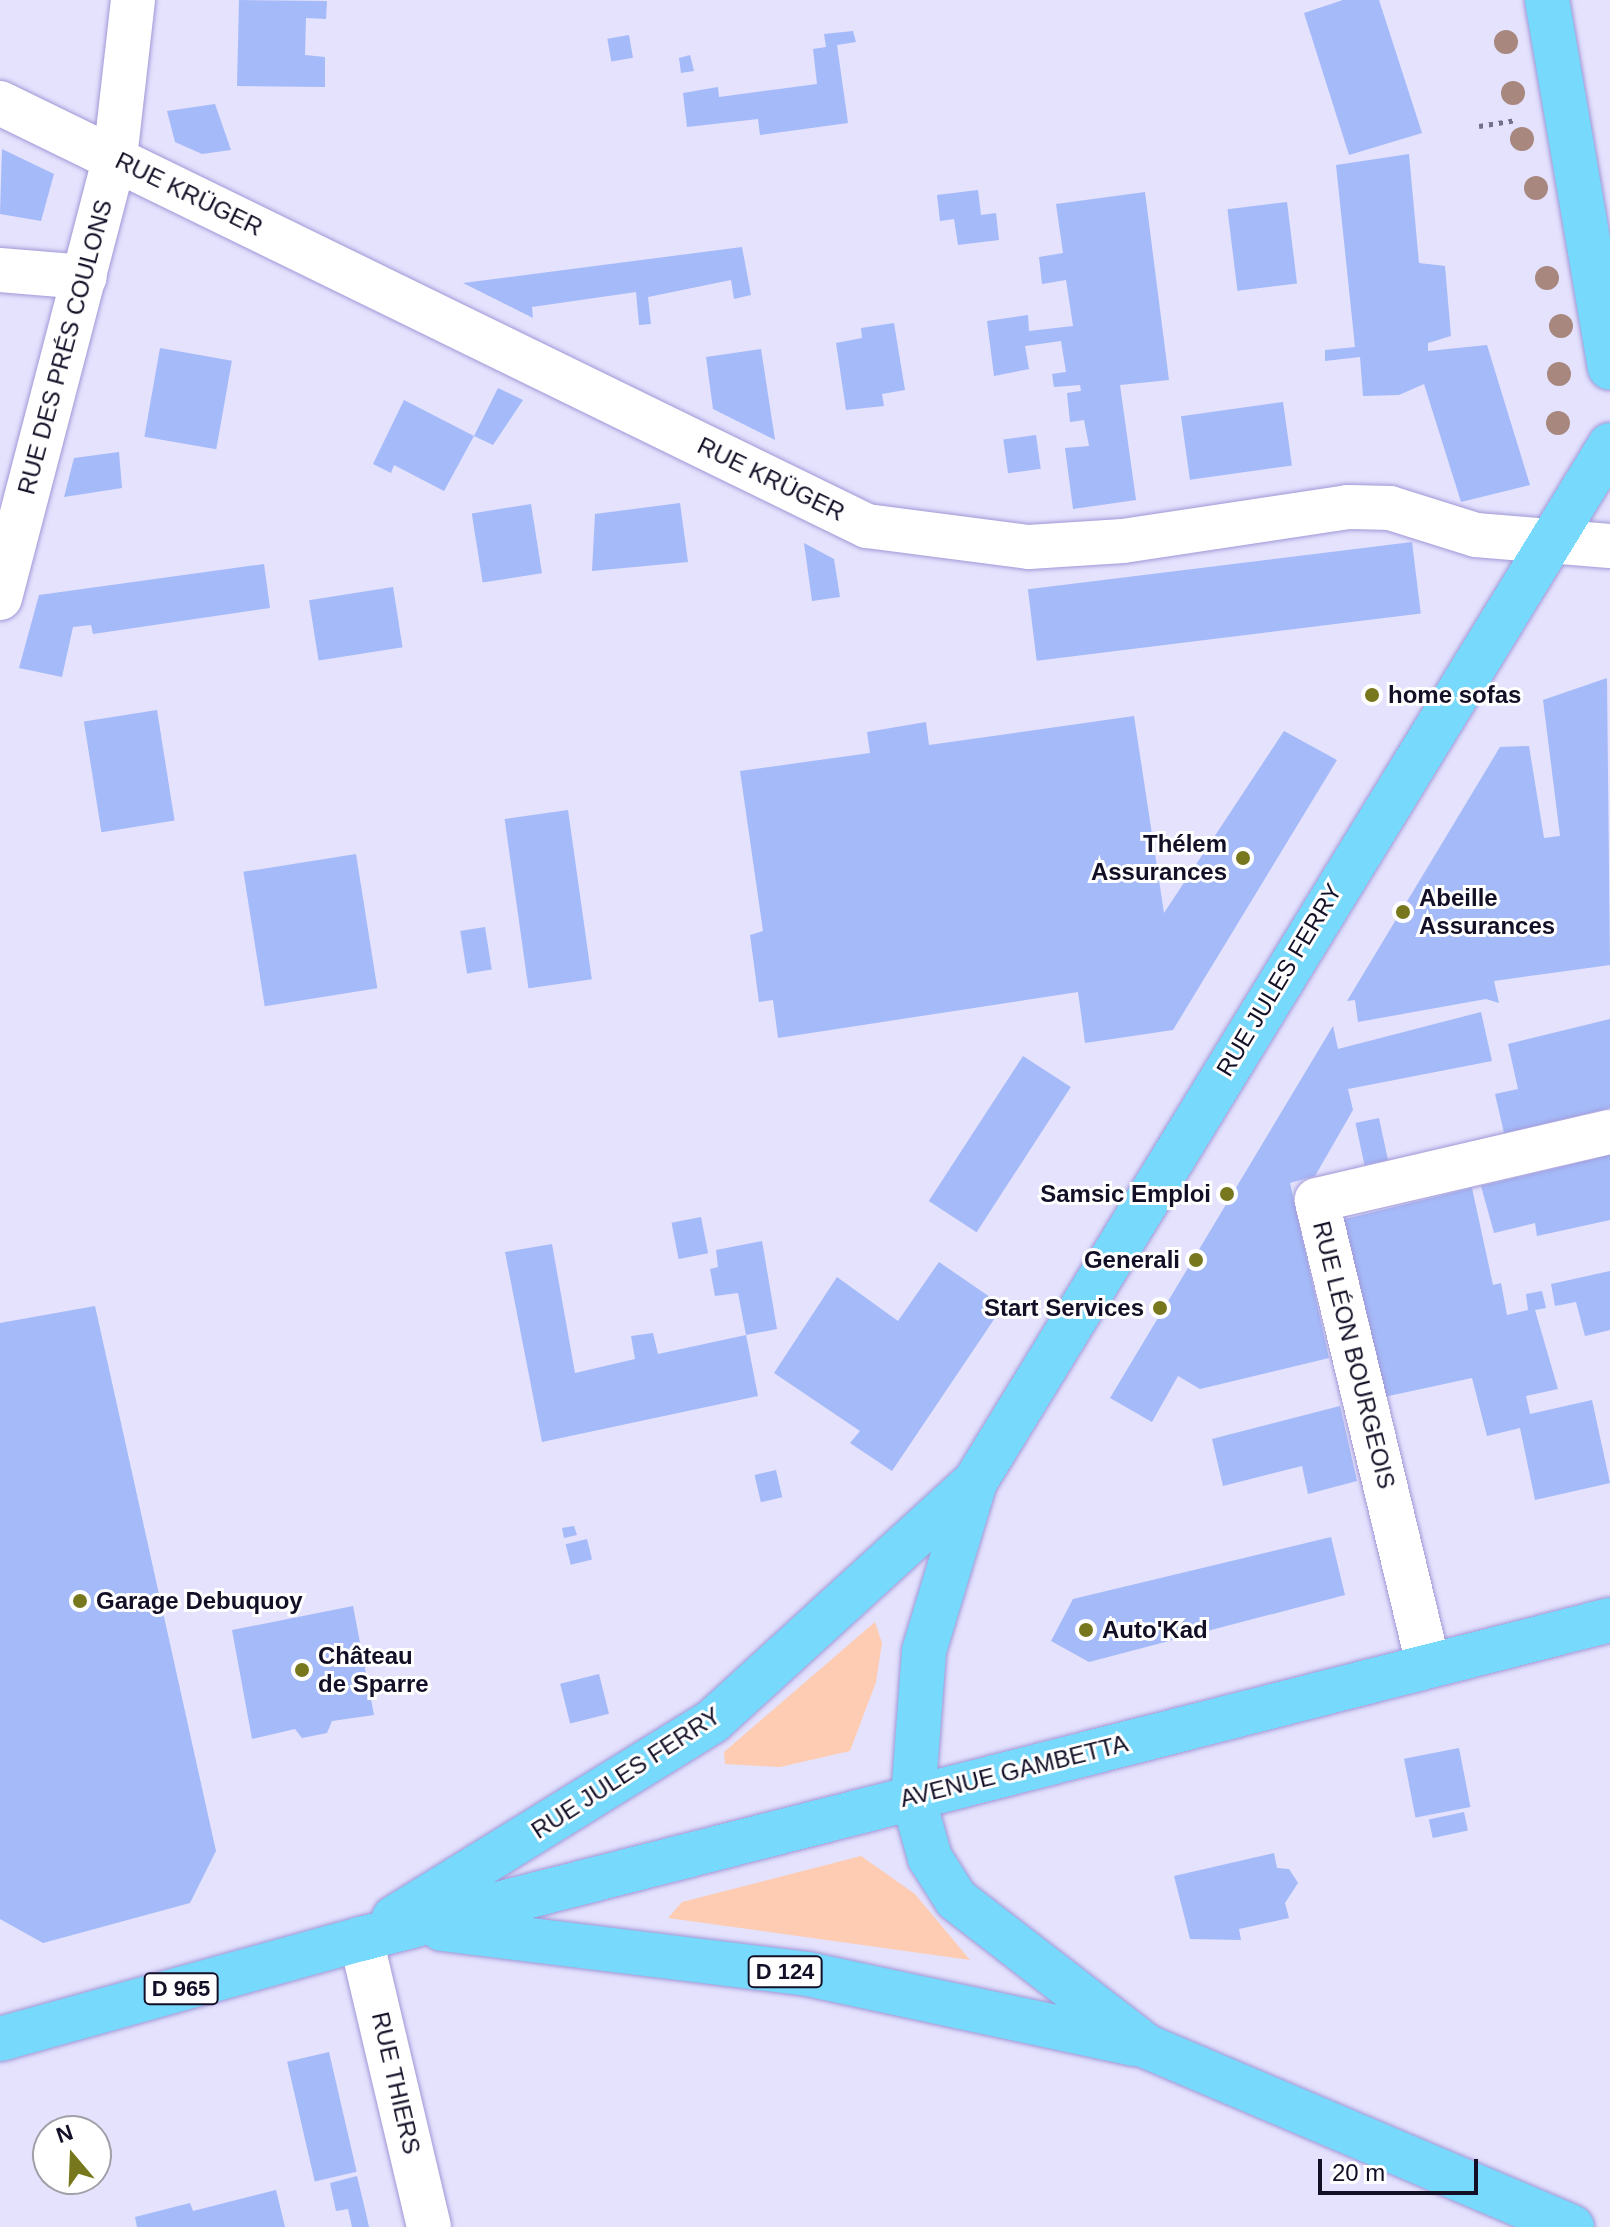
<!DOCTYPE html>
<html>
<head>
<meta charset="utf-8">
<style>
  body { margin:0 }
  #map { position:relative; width:1610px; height:2227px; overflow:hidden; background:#e4e2fd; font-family:Helvetica,sans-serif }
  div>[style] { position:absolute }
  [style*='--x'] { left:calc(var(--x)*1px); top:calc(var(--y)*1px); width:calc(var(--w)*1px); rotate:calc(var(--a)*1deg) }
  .green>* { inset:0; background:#fdccb2 }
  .building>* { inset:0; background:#a5baf8; transform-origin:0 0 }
  .path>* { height:5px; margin-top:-2.5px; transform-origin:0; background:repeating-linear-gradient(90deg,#737089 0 4px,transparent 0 10px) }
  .roads { filter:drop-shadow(0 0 2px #a098d7) drop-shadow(0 0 2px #a098d7) }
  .minor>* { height:44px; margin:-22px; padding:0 22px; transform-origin:22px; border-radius:22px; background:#fff }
  .major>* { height:44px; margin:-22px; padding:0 22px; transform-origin:22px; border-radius:22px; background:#77d9fb }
  .trees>* { width:24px; height:24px; margin:-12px; border-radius:50%; background:#a8877e }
  .dots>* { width:22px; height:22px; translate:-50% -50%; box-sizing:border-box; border:4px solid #fff; border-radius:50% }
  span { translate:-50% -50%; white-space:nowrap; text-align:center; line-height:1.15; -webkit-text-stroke:6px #fff; paint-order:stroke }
  .shield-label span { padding:2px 6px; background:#fff; border:2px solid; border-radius:6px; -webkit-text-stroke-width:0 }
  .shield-label { font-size:22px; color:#130f26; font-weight:700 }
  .street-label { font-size:24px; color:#130f26 }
  .poi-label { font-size:24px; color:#130f26; font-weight:700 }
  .left { translate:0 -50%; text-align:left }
  .right { translate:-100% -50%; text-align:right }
  .north { position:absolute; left:32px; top:2115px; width:80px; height:80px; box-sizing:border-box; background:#fff; border:2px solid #a19fa8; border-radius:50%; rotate:341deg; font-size:22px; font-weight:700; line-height:32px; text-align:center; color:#130f26 }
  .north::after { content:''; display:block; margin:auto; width:28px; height:36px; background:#77771d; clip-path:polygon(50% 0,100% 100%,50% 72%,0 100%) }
  .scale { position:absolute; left:1318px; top:2159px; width:160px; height:36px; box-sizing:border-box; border:4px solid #130f26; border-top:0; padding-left:10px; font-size:24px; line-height:28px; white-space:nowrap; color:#130f26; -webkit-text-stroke:6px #fff; paint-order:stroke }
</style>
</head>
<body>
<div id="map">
  <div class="green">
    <div style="clip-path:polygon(875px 1622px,882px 1643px,876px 1682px,850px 1751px,780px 1767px,725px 1764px,724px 1752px)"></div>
    <div style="clip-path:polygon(861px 1856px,915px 1894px,970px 1960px,668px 1918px,682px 1902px)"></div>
  </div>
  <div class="building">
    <div style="clip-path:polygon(239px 0,327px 1px,326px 19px,306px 18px,305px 55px,325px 57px,325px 87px,237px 86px)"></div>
    <div style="clip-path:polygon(1343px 0,1379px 0,1422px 133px,1349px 155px,1304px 13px)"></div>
    <div style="clip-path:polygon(853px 31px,856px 42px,837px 45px,848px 123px,760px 135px,758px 119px,687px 127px,683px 93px,718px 87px,719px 97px,817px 84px,813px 49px,826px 47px,824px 34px)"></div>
    <div style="left:629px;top:35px;width:23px;height:22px;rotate:80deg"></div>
    <div style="clip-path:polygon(690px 55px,694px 71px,681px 73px,679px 58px)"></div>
    <div style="clip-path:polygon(215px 104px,231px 150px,202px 154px,175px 142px,167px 111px)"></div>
    <div style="clip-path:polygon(2px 149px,54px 174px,41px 221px,0 214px)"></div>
    <div style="clip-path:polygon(1409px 154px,1419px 263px,1445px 266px,1451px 336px,1428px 343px,1428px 351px,1487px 345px,1530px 485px,1461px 502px,1424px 384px,1399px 395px,1363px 396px,1360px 357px,1325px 361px,1325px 350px,1355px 347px,1336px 165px)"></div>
    <div style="clip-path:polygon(978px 190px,981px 215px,996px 213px,999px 240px,958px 245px,954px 219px,940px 221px,937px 195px)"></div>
    <div style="clip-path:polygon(1145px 192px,1169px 380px,1120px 385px,1136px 500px,1073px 509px,1065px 448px,1089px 446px,1084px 420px,1070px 422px,1067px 393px,1081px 391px,1080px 385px,1054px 387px,1052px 374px,1066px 372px,1061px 341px,1025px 346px,1029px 369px,994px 376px,987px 321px,1028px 315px,1029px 331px,1073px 326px,1066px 280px,1042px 284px,1039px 257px,1063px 253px,1056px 204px)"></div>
    <div style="left:1287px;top:202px;width:82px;height:60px;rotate:83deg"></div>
    <div style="clip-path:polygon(742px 247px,751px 295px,734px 299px,731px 280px,648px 297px,651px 324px,639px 325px,636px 292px,532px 307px,533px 318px,463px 283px)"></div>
    <div style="clip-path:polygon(894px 323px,905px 390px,882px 394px,884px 406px,846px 410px,836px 343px,862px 338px,861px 328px)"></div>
    <div style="left:160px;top:348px;width:73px;height:90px;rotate:10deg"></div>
    <div style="clip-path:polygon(761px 349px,775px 440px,713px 409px,706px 357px)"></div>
    <div style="clip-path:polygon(498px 388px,523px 400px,493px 445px,474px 436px)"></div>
    <div style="clip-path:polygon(404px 400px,474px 436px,444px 491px,394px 465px,391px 473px,373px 464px)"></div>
    <div style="left:1283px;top:402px;width:64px;height:103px;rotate:82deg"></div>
    <div style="left:1036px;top:435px;width:34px;height:33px;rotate:82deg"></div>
    <div style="clip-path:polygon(119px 452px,122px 488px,64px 497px,74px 458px)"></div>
    <div style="clip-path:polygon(680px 503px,688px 562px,592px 571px,595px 514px)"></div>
    <div style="left:531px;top:504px;width:70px;height:60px;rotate:81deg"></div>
    <div style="left:1412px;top:542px;width:72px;height:387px;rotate:83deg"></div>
    <div style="clip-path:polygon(804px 543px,834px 559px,840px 597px,812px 601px)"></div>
    <div style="clip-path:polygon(264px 564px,270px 608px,93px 634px,91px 625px,73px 627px,62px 677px,19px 668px,39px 595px)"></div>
    <div style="left:393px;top:587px;width:61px;height:85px;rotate:81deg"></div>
    <div style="clip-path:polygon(1607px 678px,1610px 965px,1494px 981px,1499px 1003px,1486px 999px,1358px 1022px,1355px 1000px,1347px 1001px,1500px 747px,1529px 746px,1544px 838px,1560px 836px,1543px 700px)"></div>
    <div style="left:157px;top:710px;width:112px;height:74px;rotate:81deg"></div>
    <div style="clip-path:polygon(1134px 716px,1164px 913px,1284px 731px,1337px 760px,1173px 1030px,1085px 1043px,1078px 992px,778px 1038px,773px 1000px,759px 1002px,750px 935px,763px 931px,740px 771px,870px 753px,867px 732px,926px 722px,929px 745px)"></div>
    <div style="left:568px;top:810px;width:171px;height:64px;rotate:82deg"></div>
    <div style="left:356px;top:854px;width:136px;height:114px;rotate:81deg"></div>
    <div style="left:485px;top:927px;width:43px;height:25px;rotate:81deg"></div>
    <div style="clip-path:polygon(1481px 1012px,1492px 1061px,1348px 1089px,1353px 1110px,1315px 1176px,1290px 1183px,1329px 1358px,1200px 1389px,1178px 1376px,1152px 1422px,1110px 1398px,1333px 1026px,1338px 1049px)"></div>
    <div style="clip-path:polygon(1610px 1019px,1610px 1108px,1504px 1133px,1495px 1094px,1518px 1089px,1508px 1044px)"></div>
    <div style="left:1023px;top:1056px;width:57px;height:173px;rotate:33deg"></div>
    <div style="left:1379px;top:1118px;width:43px;height:24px;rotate:78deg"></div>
    <div style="clip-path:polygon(1610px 1155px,1610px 1220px,1537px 1236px,1535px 1223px,1494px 1233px,1481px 1186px)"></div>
    <div style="clip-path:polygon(1472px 1188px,1493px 1285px,1501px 1283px,1507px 1315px,1528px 1310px,1526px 1294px,1542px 1291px,1546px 1308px,1535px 1310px,1558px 1389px,1526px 1396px,1530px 1414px,1592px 1400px,1610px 1483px,1535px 1500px,1520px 1428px,1487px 1436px,1472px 1378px,1384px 1397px,1341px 1220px)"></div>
    <div style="left:701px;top:1217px;width:37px;height:30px;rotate:79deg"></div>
    <div style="clip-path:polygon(762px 1241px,777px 1329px,746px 1335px,758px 1396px,542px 1442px,505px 1252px,552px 1244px,575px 1373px,635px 1359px,631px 1336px,653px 1333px,658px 1354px,746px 1335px,738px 1293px,715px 1296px,710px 1269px,718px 1267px,716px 1250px)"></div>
    <div style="clip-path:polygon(939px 1262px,1003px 1306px,892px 1471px,850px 1443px,860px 1431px,774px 1373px,837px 1277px,898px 1321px)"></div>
    <div style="clip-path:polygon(1610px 1271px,1610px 1330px,1585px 1336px,1576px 1302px,1555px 1306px,1551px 1284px)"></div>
    <div style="clip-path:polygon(95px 1306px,216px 1851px,190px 1903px,43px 1943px,0 1919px,0 1323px)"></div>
    <div style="clip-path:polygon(1340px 1406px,1357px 1481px,1308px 1494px,1302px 1466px,1223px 1486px,1212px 1439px)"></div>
    <div style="left:776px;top:1470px;width:28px;height:22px;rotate:77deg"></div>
    <div style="clip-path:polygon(574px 1526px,577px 1535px,564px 1538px,562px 1528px)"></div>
    <div style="clip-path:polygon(1331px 1537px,1345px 1595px,1089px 1662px,1051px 1641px,1073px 1599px)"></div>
    <div style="left:587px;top:1539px;width:21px;height:22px;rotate:76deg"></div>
    <div style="clip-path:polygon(353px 1606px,374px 1715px,332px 1721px,327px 1733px,302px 1738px,295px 1729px,252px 1739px,232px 1630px)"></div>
    <div style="left:599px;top:1674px;width:41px;height:40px;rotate:76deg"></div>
    <div style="left:1459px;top:1748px;width:60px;height:56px;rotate:79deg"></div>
    <div style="left:1464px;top:1812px;width:19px;height:36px;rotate:78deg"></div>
    <div style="clip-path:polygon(1274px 1853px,1277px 1868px,1289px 1869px,1298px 1883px,1285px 1903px,1289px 1918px,1239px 1929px,1241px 1940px,1190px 1939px,1174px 1876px)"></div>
    <div style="left:329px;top:2052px;width:123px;height:43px;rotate:77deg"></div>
    <div style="clip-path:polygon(357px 2176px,364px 2205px,369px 2227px,352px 2227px,348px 2209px,336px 2211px,330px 2183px)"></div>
    <div style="clip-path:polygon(276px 2190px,285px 2227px,137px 2227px,135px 2217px,190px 2203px,193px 2211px)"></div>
  </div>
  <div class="path">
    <div style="--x:1479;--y:126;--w:38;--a:-9"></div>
  </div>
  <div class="roads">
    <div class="minor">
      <div style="--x:0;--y:103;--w:965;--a:26.01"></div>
      <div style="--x:867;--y:526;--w:163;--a:7.4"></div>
      <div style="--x:1029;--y:547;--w:94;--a:-3.7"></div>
      <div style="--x:1123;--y:541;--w:228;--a:-8.6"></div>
      <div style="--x:1348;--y:507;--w:42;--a:1.4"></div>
      <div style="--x:1390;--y:508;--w:90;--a:17.4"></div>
      <div style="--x:1476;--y:535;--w:134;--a:4.7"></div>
      <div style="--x:0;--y:270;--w:85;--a:4.7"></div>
      <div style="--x:0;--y:598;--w:455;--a:-75.4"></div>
      <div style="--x:115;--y:158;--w:159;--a:-83.5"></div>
      <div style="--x:1428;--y:1664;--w:477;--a:-103.5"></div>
      <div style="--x:1317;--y:1200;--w:301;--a:-13.1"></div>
      <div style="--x:361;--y:1939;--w:296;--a:76.7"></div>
    </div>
    <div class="major">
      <div style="--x:1547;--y:0;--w:373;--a:80.3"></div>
      <div style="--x:394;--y:1918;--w:375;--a:-31.7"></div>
      <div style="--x:713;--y:1721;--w:352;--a:-42.4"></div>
      <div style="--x:442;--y:1929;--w:369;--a:7"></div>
      <div style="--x:808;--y:1974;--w:334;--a:12.1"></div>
      <div style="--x:0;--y:2039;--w:375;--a:-15.5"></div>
      <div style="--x:361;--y:1939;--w:1289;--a:-14.33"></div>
      <div style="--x:1572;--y:2227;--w:463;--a:-157"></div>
      <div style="--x:1146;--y:2046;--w:240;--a:-142.3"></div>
      <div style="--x:956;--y:1899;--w:49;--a:-122.4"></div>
      <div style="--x:930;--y:1858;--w:62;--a:-105.8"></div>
      <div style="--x:913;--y:1798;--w:147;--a:-85.7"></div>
      <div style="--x:924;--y:1651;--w:177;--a:-73.2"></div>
      <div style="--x:975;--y:1482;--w:1216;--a:-58.52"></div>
    </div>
  </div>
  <div class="trees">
    <div style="left:1506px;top:42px"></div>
    <div style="left:1513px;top:93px"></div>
    <div style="left:1522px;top:139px"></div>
    <div style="left:1536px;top:188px"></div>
    <div style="left:1547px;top:278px"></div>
    <div style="left:1561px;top:326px"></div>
    <div style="left:1559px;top:374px"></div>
    <div style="left:1558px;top:423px"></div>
  </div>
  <div class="dots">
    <div style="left:1372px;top:695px;background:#77771d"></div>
    <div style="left:1243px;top:858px;background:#77771d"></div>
    <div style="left:1403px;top:912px;background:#77771d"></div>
    <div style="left:1227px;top:1194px;background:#77771d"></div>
    <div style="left:1196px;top:1260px;background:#77771d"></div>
    <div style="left:1160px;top:1308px;background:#77771d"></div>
    <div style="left:80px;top:1601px;background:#77771d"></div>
    <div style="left:1086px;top:1630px;background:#77771d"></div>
    <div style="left:302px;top:1670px;background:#77771d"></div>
  </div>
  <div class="shield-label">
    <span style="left:785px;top:1972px">D 124</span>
    <span style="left:181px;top:1989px">D 965</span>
  </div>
  <div class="street-label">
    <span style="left:189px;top:194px;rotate:26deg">RUE KRÜGER</span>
    <span style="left:65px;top:347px;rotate:-75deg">RUE DES PRÉS COULONS</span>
    <span style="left:771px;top:479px;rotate:26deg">RUE KRÜGER</span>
    <span style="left:1279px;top:980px;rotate:-59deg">RUE JULES FERRY</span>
    <span style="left:1354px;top:1355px;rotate:76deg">RUE LÉON BOURGEOIS</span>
    <span style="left:1014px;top:1771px;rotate:-14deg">AVENUE GAMBETTA</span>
    <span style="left:626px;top:1773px;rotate:-33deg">RUE JULES FERRY</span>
    <span style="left:396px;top:2083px;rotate:77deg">RUE THIERS</span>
  </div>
  <div class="poi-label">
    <span class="left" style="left:1388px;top:695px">home sofas</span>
    <span class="right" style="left:1227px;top:858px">Thélem<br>Assurances</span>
    <span class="left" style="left:1419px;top:912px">Abeille<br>Assurances</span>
    <span class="right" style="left:1211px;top:1194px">Samsic Emploi</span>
    <span class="right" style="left:1180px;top:1260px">Generali</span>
    <span class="right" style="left:1144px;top:1308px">Start Services</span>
    <span class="left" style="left:96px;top:1601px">Garage Debuquoy</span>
    <span class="left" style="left:1102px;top:1630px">Auto'Kad</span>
    <span class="left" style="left:318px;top:1670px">Château<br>de Sparre</span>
  </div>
  <div class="north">N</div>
  <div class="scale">20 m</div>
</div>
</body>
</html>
